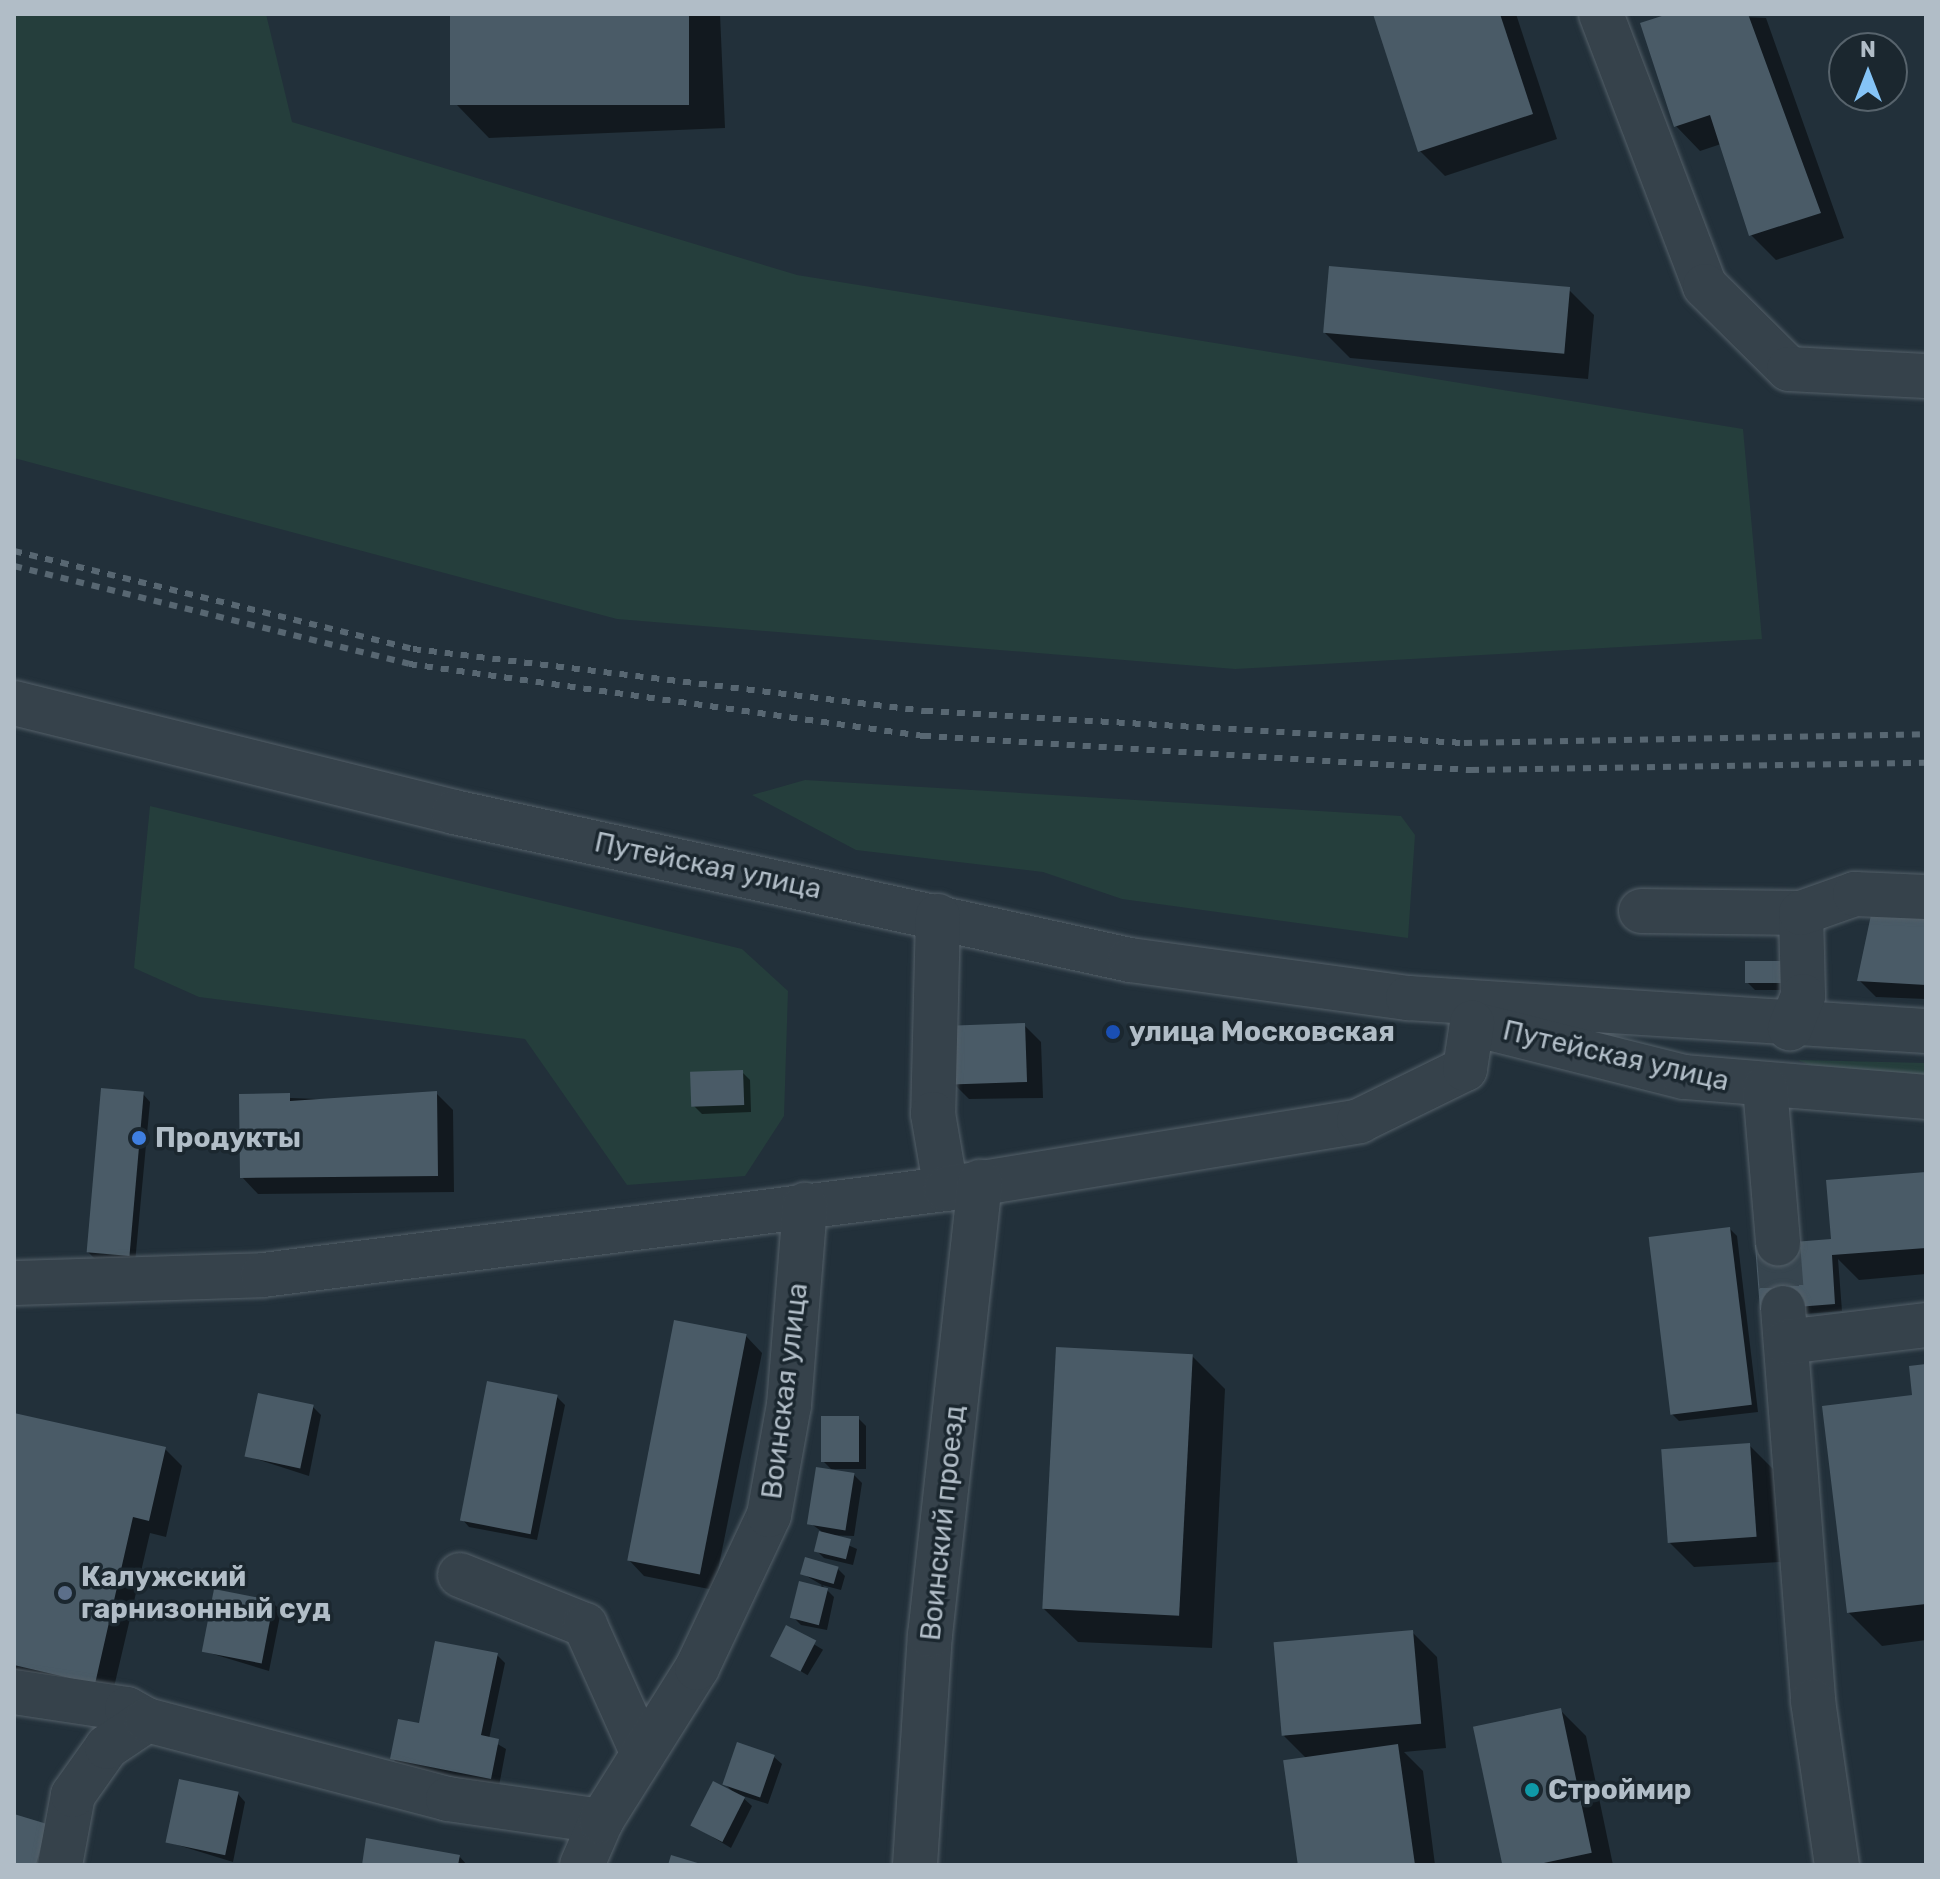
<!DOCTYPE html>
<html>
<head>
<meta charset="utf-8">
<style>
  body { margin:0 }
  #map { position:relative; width:1940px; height:1879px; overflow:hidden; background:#22303a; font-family:Rubik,sans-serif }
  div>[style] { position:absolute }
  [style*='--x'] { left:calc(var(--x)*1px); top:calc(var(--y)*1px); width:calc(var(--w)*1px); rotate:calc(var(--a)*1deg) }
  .green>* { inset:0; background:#253e3c }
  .shadow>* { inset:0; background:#0007; transform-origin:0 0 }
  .building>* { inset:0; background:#4a5b67; transform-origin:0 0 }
  .minor-tunnel>* { height:44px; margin-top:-22px; transform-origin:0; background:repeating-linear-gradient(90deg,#37454f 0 44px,transparent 0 66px) }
  .roads { filter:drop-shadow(0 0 2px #546069) drop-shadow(0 0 2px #546069) }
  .minor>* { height:44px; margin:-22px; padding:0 22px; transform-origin:22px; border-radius:22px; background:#36424b }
  .rail>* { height:6px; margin-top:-3px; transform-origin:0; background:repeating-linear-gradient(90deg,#586772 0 8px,transparent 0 16px) }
  .dots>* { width:22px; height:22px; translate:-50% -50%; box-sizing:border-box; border:4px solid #1b272f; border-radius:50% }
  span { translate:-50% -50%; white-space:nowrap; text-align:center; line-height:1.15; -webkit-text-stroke:7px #1b272f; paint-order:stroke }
  .street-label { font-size:28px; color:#b1bdc7 }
  .poi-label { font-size:28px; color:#b1bdc7; font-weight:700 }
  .left { translate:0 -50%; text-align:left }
  .frame { position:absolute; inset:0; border:16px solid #b1bdc7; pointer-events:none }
  .north { position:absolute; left:1828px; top:32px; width:80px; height:80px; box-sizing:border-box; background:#1b272f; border:2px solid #57636c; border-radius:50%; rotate:0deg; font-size:22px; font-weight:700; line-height:32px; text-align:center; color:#b1bdc7 }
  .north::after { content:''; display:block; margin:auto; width:28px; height:36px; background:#85c4f7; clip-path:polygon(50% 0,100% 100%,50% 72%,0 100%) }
</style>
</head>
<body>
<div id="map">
  <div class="green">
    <div style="clip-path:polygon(14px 14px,266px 14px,292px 122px,797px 275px,1743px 429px,1762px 639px,1235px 669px,617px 619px,14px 458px)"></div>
    <div style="clip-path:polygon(805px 780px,1401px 816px,1415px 835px,1408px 938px,1122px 899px,1043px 872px,856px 850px,752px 795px)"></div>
    <div style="clip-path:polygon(150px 806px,742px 949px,788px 991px,784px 1116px,745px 1176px,627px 1185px,525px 1039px,199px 997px,134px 968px)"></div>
    <div style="clip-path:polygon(1798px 1060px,1926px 1063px,1926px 1077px,1831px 1074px)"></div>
  </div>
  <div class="shadow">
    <div style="clip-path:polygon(452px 14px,720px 14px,725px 128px,489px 138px,456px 104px)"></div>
    <div style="clip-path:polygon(1375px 14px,1516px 14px,1557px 139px,1445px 176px,1420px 151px)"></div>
    <div style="clip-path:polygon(1675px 14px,1766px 18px,1844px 238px,1776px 260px,1751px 235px,1721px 144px,1700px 151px,1675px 125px)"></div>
    <div style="clip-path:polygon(1569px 290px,1594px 315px,1588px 379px,1350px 358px,1325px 333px)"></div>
    <div style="clip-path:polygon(1926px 920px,1926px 999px,1876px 997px,1859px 980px)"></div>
    <div style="clip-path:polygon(1781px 963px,1789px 990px,1755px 990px,1747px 982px)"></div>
    <div style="clip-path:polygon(1024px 1025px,1041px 1042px,1043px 1098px,969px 1099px,953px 1083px)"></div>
    <div style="clip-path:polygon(742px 1072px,750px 1080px,751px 1112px,702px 1114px,694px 1106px)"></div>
    <div style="clip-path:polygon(436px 1093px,453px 1110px,454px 1192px,258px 1194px,242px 1177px,241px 1096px,391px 1102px,391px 1094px)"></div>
    <div style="clip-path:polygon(143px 1094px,150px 1102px,135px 1263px,95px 1259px,87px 1251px)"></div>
    <div style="clip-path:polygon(1926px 1174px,1926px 1274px,1859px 1280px,1838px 1259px,1842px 1311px,1770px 1317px,1832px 1241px)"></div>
    <div style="clip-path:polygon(1730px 1229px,1737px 1236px,1758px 1412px,1679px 1421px,1671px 1413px)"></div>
    <div style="clip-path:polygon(746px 1336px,762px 1353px,714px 1590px,644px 1576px,628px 1559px)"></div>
    <div style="clip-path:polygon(1192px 1356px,1225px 1389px,1212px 1648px,1078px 1642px,1044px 1609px)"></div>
    <div style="clip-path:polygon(1926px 1366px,1926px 1640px,1882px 1646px,1848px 1612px)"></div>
    <div style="clip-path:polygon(557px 1397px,565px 1405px,537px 1540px,469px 1527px,462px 1519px)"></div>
    <div style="clip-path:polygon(313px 1407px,321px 1415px,309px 1476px,247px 1456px)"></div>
    <div style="clip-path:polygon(14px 1415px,165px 1449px,182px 1466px,166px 1537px,150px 1533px,111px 1700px,14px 1677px)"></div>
    <div style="clip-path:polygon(858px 1418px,866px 1426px,866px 1469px,831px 1469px,823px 1461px)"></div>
    <div style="clip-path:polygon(1749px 1445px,1774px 1470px,1781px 1562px,1694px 1567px,1669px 1542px)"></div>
    <div style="clip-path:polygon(854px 1475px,862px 1483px,854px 1536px,825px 1535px,857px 1549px,853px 1565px,824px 1558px,816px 1550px,821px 1531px,810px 1523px)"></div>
    <div style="clip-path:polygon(838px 1569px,845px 1576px,841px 1590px,822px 1585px,834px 1597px,827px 1630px,801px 1625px,793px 1617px,822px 1585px,803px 1574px)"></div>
    <div style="clip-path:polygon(273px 1603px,281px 1611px,269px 1671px,203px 1651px)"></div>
    <div style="left:787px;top:1628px;width:42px;height:30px;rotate:31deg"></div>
    <div style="clip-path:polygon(1412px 1632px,1437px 1657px,1446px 1748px,1404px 1752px,1423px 1771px,1435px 1865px,1298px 1865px,1306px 1758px,1284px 1736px)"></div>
    <div style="clip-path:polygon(497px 1655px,505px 1663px,489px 1739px,506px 1749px,499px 1786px,400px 1766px,392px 1758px,420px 1725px)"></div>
    <div style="clip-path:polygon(1561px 1711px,1586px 1736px,1613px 1865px,1504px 1865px,1475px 1728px)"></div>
    <div style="clip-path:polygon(774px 1757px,782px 1764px,768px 1804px,740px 1795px,752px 1806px,731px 1848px,694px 1826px,733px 1792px,725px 1784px)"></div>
    <div style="clip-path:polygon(238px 1794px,245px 1802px,233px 1862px,168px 1842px)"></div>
    <div style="clip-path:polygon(459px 1856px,467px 1865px,364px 1865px)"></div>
  </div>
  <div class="building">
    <div style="left:450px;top:14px;width:239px;height:91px"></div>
    <div style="clip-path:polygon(1373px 14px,1500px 14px,1533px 114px,1418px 152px)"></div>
    <div style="clip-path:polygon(1668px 14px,1748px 14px,1821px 213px,1749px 236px,1710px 115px,1674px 127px,1640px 23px)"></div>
    <div style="left:1329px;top:266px;width:242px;height:67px;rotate:5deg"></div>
    <div style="clip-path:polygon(1871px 915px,1926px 918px,1926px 985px,1857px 981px)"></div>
    <div style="left:1745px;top:961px;width:37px;height:22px"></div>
    <div style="left:1025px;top:1023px;width:59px;height:76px;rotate:88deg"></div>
    <div style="left:743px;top:1070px;width:35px;height:53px;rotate:88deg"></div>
    <div style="left:101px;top:1088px;width:43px;height:165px;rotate:5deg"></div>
    <div style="clip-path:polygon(437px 1091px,438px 1176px,240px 1178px,239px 1094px,290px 1093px,290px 1101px)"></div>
    <div style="clip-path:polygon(1926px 1172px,1926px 1248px,1832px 1255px,1835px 1304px,1760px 1310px,1755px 1245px,1831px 1239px,1826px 1180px)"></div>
    <div style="left:1730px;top:1227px;width:179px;height:82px;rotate:83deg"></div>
    <div style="left:674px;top:1320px;width:74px;height:245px;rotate:11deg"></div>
    <div style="left:1056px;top:1347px;width:137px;height:262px;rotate:3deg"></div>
    <div style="clip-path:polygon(1926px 1364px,1926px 1604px,1847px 1613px,1822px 1406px,1912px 1395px,1909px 1366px)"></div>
    <div style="left:487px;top:1381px;width:72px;height:142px;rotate:11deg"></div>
    <div style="left:258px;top:1393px;width:57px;height:65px;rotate:12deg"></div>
    <div style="clip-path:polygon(14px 1413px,166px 1447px,149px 1521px,133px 1517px,95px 1684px,14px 1665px)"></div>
    <div style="left:821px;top:1416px;width:38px;height:46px"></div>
    <div style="left:1750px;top:1443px;width:94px;height:89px;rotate:86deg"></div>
    <div style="left:816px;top:1467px;width:39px;height:58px;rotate:9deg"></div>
    <div style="left:819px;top:1531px;width:33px;height:21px;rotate:14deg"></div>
    <div style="left:805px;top:1557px;width:35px;height:18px;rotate:16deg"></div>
    <div style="left:799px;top:1581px;width:30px;height:38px;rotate:14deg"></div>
    <div style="left:214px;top:1589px;width:61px;height:64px;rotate:11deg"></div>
    <div style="left:786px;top:1625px;width:34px;height:35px;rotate:27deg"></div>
    <div style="left:1413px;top:1630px;width:94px;height:140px;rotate:85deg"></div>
    <div style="clip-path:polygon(435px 1641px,498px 1653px,481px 1735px,499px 1739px,491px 1779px,390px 1759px,398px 1719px,419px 1723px)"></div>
    <div style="left:1561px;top:1708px;width:148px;height:90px;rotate:78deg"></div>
    <div style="left:737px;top:1742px;width:40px;height:45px;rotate:19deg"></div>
    <div style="left:1398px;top:1744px;width:122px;height:116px;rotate:82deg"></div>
    <div style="left:179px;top:1779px;width:61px;height:65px;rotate:12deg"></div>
    <div style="left:713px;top:1781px;width:36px;height:50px;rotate:27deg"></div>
    <div style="clip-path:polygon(14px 1814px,47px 1824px,36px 1865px,14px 1865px)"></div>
    <div style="clip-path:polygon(366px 1838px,460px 1855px,458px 1865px,362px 1865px)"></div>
    <div style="clip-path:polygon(671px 1855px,701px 1864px,701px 1865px,668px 1865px)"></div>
  </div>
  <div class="minor-tunnel">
    <div style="--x:1778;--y:1243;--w:65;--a:85.6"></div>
  </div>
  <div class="roads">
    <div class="minor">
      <div style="--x:1601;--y:14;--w:291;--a:69.1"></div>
      <div style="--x:1705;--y:286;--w:118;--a:44.7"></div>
      <div style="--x:1789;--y:369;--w:137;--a:2.9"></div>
      <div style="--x:14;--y:703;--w:453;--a:13.9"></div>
      <div style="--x:454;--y:812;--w:692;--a:12.35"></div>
      <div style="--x:1130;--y:960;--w:281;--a:7.8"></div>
      <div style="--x:1408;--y:998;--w:519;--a:3.65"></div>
      <div style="--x:1641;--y:911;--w:160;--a:0.7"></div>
      <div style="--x:1801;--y:913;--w:83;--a:88.6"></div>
      <div style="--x:1803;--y:996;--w:35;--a:112"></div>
      <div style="--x:1801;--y:913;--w:57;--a:-19.4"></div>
      <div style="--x:1855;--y:894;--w:71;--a:2.4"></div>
      <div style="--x:938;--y:916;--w:198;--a:91.4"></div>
      <div style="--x:933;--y:1114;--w:76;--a:80.2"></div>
      <div style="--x:1473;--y:1024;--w:218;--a:14.1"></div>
      <div style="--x:1684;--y:1077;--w:243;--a:4.7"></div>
      <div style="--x:1765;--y:1087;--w:157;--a:85.2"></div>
      <div style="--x:14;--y:1283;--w:249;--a:-1.8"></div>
      <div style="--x:263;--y:1275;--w:688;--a:-7.18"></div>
      <div style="--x:946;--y:1189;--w:419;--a:-9.3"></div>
      <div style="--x:1359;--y:1121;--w:118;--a:-26.1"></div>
      <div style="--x:1465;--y:1069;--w:47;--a:-81.3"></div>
      <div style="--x:1783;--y:1308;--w:394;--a:85.6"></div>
      <div style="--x:1813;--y:1701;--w:166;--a:81.7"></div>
      <div style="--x:1786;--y:1342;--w:141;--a:-6.9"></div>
      <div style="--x:460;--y:1575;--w:135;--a:21.8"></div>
      <div style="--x:585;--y:1625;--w:141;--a:65.8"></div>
      <div style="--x:14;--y:1692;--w:114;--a:8.6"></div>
      <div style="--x:127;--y:1709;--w:23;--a:29"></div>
      <div style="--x:60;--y:1865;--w:71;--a:-79.5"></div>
      <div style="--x:73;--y:1795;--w:59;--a:-54.7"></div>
      <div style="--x:107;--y:1747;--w:48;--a:-34"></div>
      <div style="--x:147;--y:1720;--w:311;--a:14.7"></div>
      <div style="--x:448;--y:1799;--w:155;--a:8.2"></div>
      <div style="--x:582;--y:1865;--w:48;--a:-66.6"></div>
      <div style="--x:601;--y:1821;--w:181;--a:-57.9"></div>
      <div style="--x:697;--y:1668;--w:169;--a:-64.8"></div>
      <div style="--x:769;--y:1515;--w:112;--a:-79.7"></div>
      <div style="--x:789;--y:1405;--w:201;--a:-85.4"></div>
      <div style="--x:915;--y:1865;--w:230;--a:-86.3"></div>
      <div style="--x:930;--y:1635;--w:456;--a:-83.7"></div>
    </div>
  </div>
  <div class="rail">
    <div style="--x:14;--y:551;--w:411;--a:13.8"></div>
    <div style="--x:413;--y:649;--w:516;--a:6.9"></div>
    <div style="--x:925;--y:711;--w:540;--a:3.4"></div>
    <div style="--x:1464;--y:743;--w:462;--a:-1.1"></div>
    <div style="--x:14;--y:566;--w:407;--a:13.9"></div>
    <div style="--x:409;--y:664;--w:519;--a:7.97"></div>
    <div style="--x:923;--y:736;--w:549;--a:3.55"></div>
    <div style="--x:1471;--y:770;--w:455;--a:-0.9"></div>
  </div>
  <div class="dots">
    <div style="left:1113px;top:1032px;background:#1a4fb4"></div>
    <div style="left:139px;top:1138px;background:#3f7fe0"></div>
    <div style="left:65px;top:1593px;background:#5c6f8a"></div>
    <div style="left:1532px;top:1790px;background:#0f9aa8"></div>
  </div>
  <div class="street-label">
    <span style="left:708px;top:866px;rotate:12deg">Путейская улица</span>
    <span style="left:1616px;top:1056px;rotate:13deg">Путейская улица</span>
    <span style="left:785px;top:1391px;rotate:-83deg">Воинская улица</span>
    <span style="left:943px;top:1523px;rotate:-84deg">Воинский проезд</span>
  </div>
  <div class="poi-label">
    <span class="left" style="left:1129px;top:1032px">улица Московская</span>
    <span class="left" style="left:155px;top:1138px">Продукты</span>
    <span class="left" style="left:81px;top:1593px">Калужский<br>гарнизонный суд</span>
    <span class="left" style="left:1548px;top:1790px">Строймир</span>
  </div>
  <div class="frame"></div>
  <div class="north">N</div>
</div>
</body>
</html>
